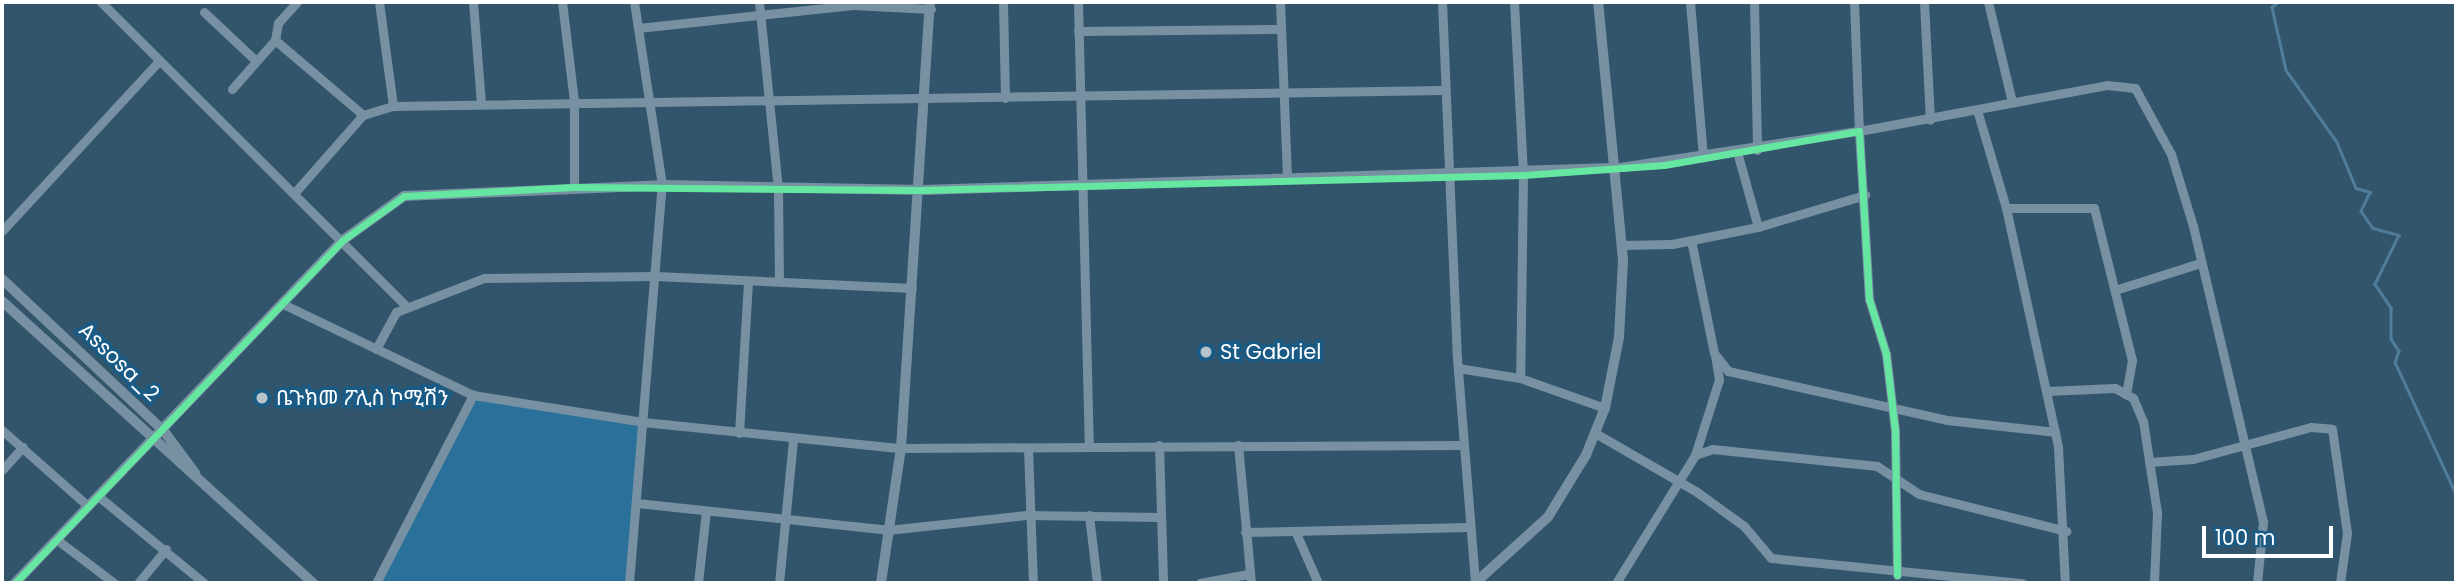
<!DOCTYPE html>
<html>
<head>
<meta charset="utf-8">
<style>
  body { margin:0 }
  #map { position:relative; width:2458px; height:585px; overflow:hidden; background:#32556c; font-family:Poppins,"Noto Sans Ethiopic",sans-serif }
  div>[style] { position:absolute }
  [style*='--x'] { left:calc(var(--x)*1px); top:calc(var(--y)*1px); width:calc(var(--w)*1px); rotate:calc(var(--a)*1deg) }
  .green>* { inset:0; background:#29719b }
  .stream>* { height:2.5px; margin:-1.25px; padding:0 1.25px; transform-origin:1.25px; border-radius:1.25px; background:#4f7d9a }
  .minor>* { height:9px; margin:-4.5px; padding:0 4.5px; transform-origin:4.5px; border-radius:4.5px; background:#7891a2 }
  .tertiary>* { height:10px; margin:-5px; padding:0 5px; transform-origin:5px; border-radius:5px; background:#7891a2 }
  .cycleway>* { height:7px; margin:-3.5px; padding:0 3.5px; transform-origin:3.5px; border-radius:3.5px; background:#66e7a1 }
  .dots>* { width:19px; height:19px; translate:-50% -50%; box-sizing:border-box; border:4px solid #195b85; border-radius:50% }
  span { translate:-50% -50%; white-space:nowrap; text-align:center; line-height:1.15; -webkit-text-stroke:7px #195b85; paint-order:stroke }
  .poi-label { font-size:21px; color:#fff }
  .left { translate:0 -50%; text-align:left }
  .street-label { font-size:21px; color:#fff }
  .frame { position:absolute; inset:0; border:4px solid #fff; pointer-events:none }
  .scale { position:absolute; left:2202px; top:526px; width:131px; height:32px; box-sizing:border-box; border:4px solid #fff; border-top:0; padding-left:9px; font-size:21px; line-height:24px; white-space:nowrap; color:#fff; -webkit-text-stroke:5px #195b85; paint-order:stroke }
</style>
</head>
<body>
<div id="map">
  <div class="green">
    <div style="clip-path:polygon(473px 396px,643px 424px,631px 583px,376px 583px)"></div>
  </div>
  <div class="stream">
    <div style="--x:2279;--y:2;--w:9;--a:144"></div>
    <div style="--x:2272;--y:7;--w:65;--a:77.5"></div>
    <div style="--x:2286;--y:70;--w:88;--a:54.7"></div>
    <div style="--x:2337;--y:142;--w:50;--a:67.6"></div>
    <div style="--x:2356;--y:188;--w:15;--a:16"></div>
    <div style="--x:2370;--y:192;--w:21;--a:115"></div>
    <div style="--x:2361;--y:211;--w:21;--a:55"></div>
    <div style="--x:2373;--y:228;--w:27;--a:15"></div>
    <div style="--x:2399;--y:235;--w:55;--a:116.1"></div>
    <div style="--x:2375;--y:284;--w:29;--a:56"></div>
    <div style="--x:2391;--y:308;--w:31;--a:90"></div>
    <div style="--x:2391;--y:339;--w:14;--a:56"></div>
    <div style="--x:2399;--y:351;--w:12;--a:110"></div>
    <div style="--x:2395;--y:362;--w:145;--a:65.2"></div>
  </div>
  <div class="minor">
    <div style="--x:101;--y:2;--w:431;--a:44.9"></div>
    <div style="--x:379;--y:2;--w:105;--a:82.3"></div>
    <div style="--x:473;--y:2;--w:101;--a:85.5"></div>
    <div style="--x:562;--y:2;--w:100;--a:83.1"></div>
    <div style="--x:574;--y:101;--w:86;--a:90"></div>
    <div style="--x:759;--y:2;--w:188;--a:84.2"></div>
    <div style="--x:778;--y:189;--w:92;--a:89.4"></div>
    <div style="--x:1003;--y:2;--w:96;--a:88.8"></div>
    <div style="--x:1078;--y:2;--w:444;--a:88.6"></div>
    <div style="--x:1280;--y:2;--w:176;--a:87.7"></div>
    <div style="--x:1442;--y:2;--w:356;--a:87.6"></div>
    <div style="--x:1457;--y:358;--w:226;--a:85.4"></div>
    <div style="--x:1514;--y:2;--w:173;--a:87"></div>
    <div style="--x:1523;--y:175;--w:203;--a:90.8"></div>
    <div style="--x:1690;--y:2;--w:156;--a:85.2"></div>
    <div style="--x:1754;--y:2;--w:148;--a:88.8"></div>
    <div style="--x:1854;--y:2;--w:129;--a:87.8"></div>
    <div style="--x:1859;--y:131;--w:252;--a:-10.5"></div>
    <div style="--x:2107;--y:85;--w:28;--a:6"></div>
    <div style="--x:2135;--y:88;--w:75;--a:61.4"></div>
    <div style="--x:2171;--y:154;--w:75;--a:73"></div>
    <div style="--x:2193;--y:226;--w:304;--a:76.7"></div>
    <div style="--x:2263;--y:522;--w:61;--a:95.6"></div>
    <div style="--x:1924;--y:2;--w:118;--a:87.1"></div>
    <div style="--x:1988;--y:2;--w:103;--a:76.5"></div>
    <div style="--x:204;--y:12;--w:69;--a:43.2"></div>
    <div style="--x:638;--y:28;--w:216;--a:-6.1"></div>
    <div style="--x:853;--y:5;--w:78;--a:2.9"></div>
    <div style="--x:1078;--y:31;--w:203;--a:-0.6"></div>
    <div style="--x:275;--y:40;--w:116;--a:40.4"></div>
    <div style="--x:232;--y:89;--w:65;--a:-48.7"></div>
    <div style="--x:275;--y:40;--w:17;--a:-80"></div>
    <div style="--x:278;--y:23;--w:28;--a:-48"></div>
    <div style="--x:1977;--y:110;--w:102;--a:73.5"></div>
    <div style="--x:2006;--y:208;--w:245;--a:77.7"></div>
    <div style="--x:2058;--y:447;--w:136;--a:87.1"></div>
    <div style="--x:1613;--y:168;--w:249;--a:-8.6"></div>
    <div style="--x:1859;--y:131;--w:168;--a:86.6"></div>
    <div style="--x:1869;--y:299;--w:58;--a:72.8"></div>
    <div style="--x:1886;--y:354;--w:78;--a:83.3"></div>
    <div style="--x:1895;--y:431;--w:144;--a:89.2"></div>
    <div style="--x:297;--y:190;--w:100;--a:-48.7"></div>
    <div style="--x:363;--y:115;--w:31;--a:-17"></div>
    <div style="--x:393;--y:106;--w:1050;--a:-0.87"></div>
    <div style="--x:2006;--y:208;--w:88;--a:0"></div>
    <div style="--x:2094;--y:208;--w:157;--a:76"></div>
    <div style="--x:2132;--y:360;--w:35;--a:100"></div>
    <div style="--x:1758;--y:227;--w:112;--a:-16.7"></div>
    <div style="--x:2;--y:231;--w:231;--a:-47.3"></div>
    <div style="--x:1691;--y:240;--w:115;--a:78.5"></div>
    <div style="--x:1714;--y:353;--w:23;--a:52"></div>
    <div style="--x:1728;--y:371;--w:224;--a:12.6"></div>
    <div style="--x:1947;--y:420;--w:109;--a:6.3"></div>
    <div style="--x:1621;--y:245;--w:51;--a:-1.1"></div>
    <div style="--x:1672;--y:244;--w:88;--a:-11.2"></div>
    <div style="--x:1758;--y:227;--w:78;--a:-105.6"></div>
    <div style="--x:2115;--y:290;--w:89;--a:-17.6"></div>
    <div style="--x:285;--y:305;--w:208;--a:25.6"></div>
    <div style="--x:473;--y:395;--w:172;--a:9"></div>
    <div style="--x:643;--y:422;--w:259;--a:5.8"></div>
    <div style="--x:901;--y:448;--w:562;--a:-0.31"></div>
    <div style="--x:376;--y:349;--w:42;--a:-61.6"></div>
    <div style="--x:396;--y:312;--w:94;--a:-21.1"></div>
    <div style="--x:484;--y:278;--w:172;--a:-0.7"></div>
    <div style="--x:656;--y:276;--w:256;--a:2.7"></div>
    <div style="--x:1458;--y:368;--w:63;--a:9.2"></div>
    <div style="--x:1520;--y:378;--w:90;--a:19.4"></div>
    <div style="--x:2047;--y:391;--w:68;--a:-2.5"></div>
    <div style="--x:2115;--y:388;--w:21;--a:29"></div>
    <div style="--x:2133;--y:398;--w:25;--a:67"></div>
    <div style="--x:2143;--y:421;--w:93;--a:81.3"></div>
    <div style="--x:2157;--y:513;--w:70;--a:92.5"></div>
    <div style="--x:2;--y:430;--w:115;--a:41.5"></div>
    <div style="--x:739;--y:433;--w:151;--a:-86.6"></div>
    <div style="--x:1595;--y:433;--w:118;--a:30"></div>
    <div style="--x:1697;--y:492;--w:58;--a:35.9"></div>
    <div style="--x:1744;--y:526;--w:42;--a:49.8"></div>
    <div style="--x:1771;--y:558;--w:253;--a:5.7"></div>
    <div style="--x:1159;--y:445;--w:138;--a:88.3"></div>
    <div style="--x:1238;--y:445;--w:139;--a:84.6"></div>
    <div style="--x:1028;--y:448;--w:135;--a:87.9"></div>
    <div style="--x:1695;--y:455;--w:18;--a:-19"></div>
    <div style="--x:1712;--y:449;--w:166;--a:5.9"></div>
    <div style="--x:1877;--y:466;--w:50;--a:33.7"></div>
    <div style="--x:1919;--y:494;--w:152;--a:14.1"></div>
    <div style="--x:2149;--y:462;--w:44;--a:-3.9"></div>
    <div style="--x:2193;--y:459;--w:122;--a:-15.2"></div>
    <div style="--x:2311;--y:427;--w:21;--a:5"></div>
    <div style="--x:2332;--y:429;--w:105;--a:81.8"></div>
    <div style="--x:2347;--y:533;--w:50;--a:98"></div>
    <div style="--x:2;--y:470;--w:31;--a:-48"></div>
    <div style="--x:98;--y:496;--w:137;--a:39.4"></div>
    <div style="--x:637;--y:503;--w:252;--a:6.1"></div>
    <div style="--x:888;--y:530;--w:140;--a:-6.2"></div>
    <div style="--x:1027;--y:515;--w:132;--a:0.9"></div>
    <div style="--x:1089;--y:515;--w:68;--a:83.3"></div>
    <div style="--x:1245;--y:532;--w:222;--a:-1.3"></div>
    <div style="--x:1296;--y:533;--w:55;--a:66.3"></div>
    <div style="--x:56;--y:539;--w:73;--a:37.2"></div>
    <div style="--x:138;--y:583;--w:44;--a:-50.5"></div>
    <div style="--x:376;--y:583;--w:212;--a:-62.7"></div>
    <div style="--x:629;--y:583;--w:399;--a:-85.3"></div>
    <div style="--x:662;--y:185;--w:185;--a:-98.7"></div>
    <div style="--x:698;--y:583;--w:72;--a:-83.7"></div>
    <div style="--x:779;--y:583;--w:144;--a:-84.4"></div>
    <div style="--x:1200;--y:583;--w:49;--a:-10.6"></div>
    <div style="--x:1616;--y:583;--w:150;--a:-58.3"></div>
    <div style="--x:1695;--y:455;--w:79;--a:-72.3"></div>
    <div style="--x:1719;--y:380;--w:25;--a:-99"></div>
  </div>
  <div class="tertiary">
    <div style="--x:2;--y:279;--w:221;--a:43.2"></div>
    <div style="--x:163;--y:430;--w:54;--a:53.3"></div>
    <div style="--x:2;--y:301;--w:420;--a:42.2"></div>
    <div style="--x:15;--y:583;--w:475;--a:-46.3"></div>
    <div style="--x:343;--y:240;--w:75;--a:-35.8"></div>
    <div style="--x:404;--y:196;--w:258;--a:-2.4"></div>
    <div style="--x:662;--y:185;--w:260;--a:1.1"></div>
    <div style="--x:922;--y:190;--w:691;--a:-1.82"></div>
    <div style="--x:881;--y:583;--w:136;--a:-81.6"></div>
    <div style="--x:901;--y:448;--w:447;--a:-86.3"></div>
    <div style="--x:1475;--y:583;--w:98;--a:-42.1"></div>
    <div style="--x:1548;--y:517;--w:73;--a:-58.5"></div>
    <div style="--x:1586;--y:455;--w:51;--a:-68"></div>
    <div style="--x:1605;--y:408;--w:72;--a:-78.8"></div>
    <div style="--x:1619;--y:337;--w:77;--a:-87"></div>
    <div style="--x:1623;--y:260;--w:259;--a:-95.5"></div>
  </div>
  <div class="cycleway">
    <div style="--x:15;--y:583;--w:475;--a:-46.3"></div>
    <div style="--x:343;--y:240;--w:75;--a:-35.8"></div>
    <div style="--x:404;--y:196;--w:170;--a:-3"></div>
    <div style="--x:574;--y:187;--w:348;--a:0.5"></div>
    <div style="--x:922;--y:190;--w:601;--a:-1.43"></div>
    <div style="--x:1523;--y:175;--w:141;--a:-4.1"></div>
    <div style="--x:1664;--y:165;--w:198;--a:-9.9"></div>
    <div style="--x:1859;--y:131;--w:168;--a:86.6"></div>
    <div style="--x:1869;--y:299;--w:58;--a:72.8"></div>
    <div style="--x:1886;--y:354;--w:78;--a:83.3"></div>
    <div style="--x:1895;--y:431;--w:144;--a:89.2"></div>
  </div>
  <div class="dots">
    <div style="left:1206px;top:352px;background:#b7c4cc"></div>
    <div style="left:262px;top:398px;background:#b7c4cc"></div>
  </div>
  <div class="poi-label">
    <span class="left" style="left:1220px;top:352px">St Gabriel</span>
    <span class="left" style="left:276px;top:398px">ቤጉክመ ፖሊስ ኮሚሽን</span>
  </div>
  <div class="street-label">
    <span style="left:119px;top:362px;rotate:44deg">Assosa_2</span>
  </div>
  <div class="frame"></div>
  <div class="scale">100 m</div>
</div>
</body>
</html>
